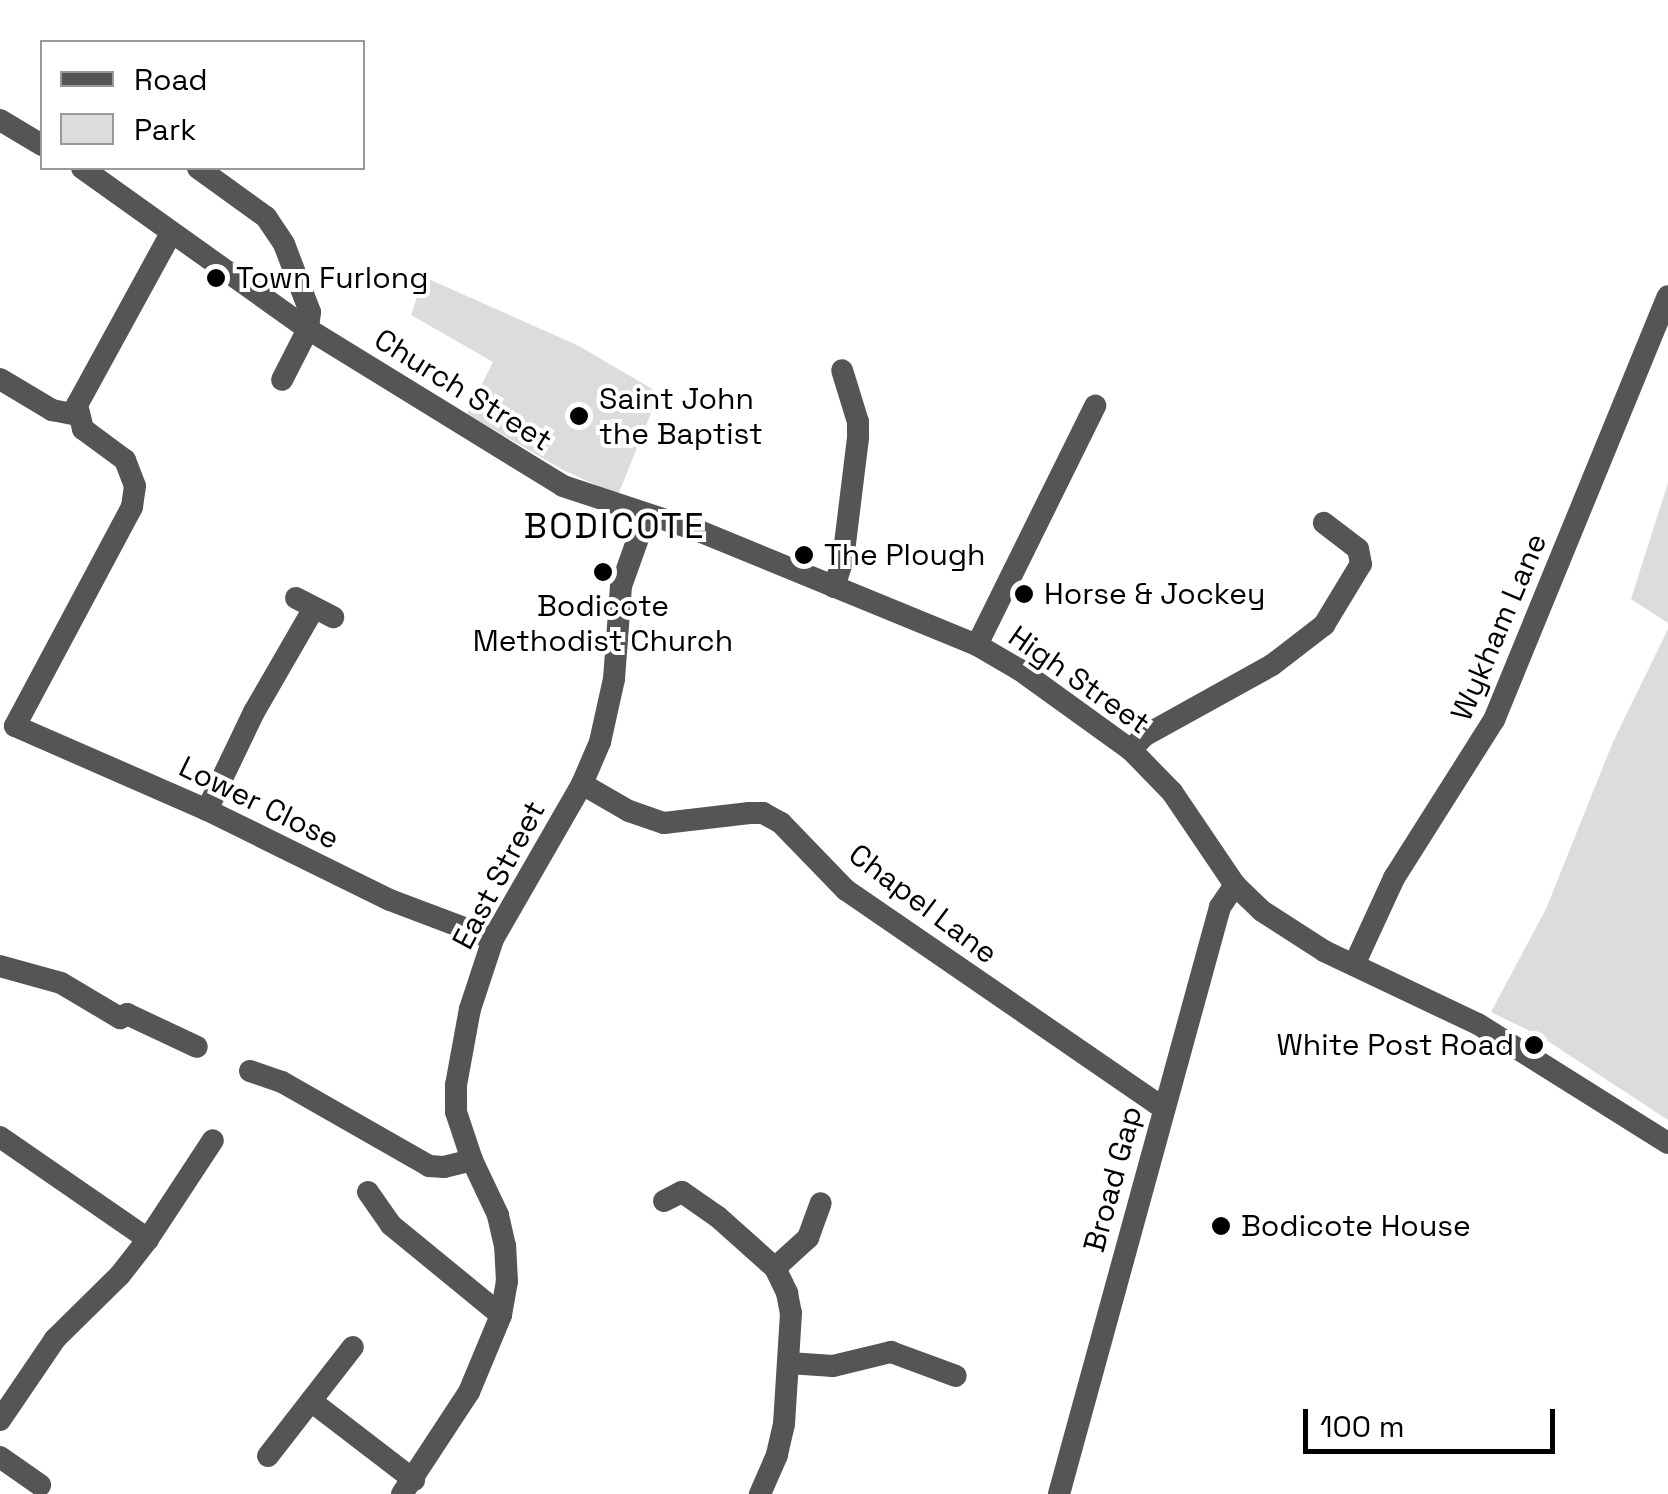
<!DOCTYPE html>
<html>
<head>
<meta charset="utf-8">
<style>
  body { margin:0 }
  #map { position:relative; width:1668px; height:1494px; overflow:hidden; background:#fff; font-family:"Space Grotesk",sans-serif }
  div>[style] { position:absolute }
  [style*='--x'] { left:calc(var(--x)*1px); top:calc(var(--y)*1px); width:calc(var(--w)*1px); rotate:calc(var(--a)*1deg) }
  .green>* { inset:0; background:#dcdcdc }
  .minor>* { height:22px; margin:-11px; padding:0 11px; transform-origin:11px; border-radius:11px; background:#555 }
  .dots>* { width:28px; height:28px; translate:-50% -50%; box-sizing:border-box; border:5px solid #fff; border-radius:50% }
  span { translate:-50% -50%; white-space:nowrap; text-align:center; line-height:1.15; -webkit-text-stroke:8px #fff; paint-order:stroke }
  .poi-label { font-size:30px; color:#000 }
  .left { translate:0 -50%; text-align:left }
  .right { translate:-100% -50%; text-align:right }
  .street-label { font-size:30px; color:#000 }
  .quarter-label { font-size:35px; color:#000; letter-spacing:2.5px }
  .legend { position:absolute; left:40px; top:40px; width:325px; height:130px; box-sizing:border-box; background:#fff; border:2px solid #999; margin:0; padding:12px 18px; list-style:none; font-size:30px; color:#000 }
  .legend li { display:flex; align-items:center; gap:20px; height:50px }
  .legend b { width:50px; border:2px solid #999 }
  .scale { position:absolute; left:1303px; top:1409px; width:252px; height:45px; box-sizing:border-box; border:5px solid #000; border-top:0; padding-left:12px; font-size:30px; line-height:35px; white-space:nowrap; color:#000; -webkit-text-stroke:8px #fff; paint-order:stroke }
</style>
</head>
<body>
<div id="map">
  <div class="green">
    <div style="clip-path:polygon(424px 277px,579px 346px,659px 393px,618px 495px,563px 470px,467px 414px,493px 362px,411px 315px)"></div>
    <div style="clip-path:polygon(1668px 483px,1668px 623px,1631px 599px)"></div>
    <div style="clip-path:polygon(1668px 629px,1668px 1120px,1540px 1036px,1491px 1012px,1546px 909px,1613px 742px)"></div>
  </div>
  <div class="minor">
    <div style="--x:0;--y:120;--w:49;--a:30.8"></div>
    <div style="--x:82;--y:168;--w:277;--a:35.5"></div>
    <div style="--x:308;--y:329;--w:299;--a:31.6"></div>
    <div style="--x:563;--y:486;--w:143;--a:18.3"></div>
    <div style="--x:699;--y:531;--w:300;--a:22.3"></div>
    <div style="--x:977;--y:645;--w:50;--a:30.2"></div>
    <div style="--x:1020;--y:670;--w:137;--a:35.8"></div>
    <div style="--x:1131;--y:750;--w:59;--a:45.7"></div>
    <div style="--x:1172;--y:792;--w:112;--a:55.9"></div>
    <div style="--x:1235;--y:885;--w:37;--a:44"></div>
    <div style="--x:1262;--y:911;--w:74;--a:32.8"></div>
    <div style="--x:1324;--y:951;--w:170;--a:25.4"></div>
    <div style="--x:1478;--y:1024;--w:224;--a:32.1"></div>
    <div style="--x:198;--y:168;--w:84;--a:35.8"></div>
    <div style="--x:266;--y:217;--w:32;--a:56"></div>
    <div style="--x:284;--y:244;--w:73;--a:69.1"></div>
    <div style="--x:310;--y:312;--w:17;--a:97"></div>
    <div style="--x:308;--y:329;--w:57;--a:117"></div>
    <div style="--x:0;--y:379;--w:61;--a:30.8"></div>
    <div style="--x:52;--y:410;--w:26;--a:11"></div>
    <div style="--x:834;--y:587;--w:28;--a:-72"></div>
    <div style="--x:843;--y:560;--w:123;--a:-83"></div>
    <div style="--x:858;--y:438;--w:16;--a:-90"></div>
    <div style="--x:858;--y:422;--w:54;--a:-107.1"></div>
    <div style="--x:296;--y:598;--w:42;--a:27.2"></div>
    <div style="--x:977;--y:645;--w:267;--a:-63.7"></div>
    <div style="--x:15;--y:726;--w:248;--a:-61.9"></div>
    <div style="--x:132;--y:507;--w:21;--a:-82"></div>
    <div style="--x:135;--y:486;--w:28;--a:-111"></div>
    <div style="--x:125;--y:460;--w:52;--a:-143.6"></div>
    <div style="--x:83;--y:429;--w:25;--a:-104"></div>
    <div style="--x:77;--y:405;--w:196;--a:-61.3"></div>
    <div style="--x:15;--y:726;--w:210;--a:23.6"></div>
    <div style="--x:207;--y:810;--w:204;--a:26.2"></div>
    <div style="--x:390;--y:900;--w:110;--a:20.7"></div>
    <div style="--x:1131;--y:750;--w:19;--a:-47"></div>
    <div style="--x:1144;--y:736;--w:146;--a:-29"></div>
    <div style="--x:1272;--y:665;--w:66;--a:-37.6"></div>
    <div style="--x:1324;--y:625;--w:71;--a:-58.8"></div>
    <div style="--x:1361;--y:564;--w:15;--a:-101"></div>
    <div style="--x:1358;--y:549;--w:43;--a:-142.6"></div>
    <div style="--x:582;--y:784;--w:54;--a:29.9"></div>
    <div style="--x:629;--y:811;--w:37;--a:19"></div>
    <div style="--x:664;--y:823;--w:86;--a:-6.7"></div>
    <div style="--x:749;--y:813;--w:14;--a:0"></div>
    <div style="--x:763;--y:813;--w:21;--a:29"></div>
    <div style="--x:781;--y:823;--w:93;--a:45.9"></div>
    <div style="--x:846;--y:890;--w:385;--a:34.5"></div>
    <div style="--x:207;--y:810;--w:109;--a:-64.4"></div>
    <div style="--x:254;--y:712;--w:120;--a:-60"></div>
    <div style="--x:1354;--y:965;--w:96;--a:-65.3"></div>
    <div style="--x:1394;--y:878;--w:187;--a:-57.7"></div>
    <div style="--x:1494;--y:720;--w:458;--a:-67.7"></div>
    <div style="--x:0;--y:966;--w:63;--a:15.6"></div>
    <div style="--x:61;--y:983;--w:69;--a:30.7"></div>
    <div style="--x:120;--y:1018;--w:8;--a:-30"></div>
    <div style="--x:127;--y:1014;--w:77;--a:25.2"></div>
    <div style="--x:250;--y:1071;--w:34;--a:19"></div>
    <div style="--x:282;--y:1082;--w:169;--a:29.7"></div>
    <div style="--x:429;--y:1166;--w:15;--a:4"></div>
    <div style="--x:444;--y:1167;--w:29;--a:-14"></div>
    <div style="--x:0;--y:1137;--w:180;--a:34.6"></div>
    <div style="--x:368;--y:1192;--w:40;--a:55.1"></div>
    <div style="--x:391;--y:1225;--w:142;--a:39.3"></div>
    <div style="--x:664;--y:1201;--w:20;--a:-27"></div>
    <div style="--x:682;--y:1192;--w:44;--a:34.8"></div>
    <div style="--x:718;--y:1217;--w:76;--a:41.8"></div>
    <div style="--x:775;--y:1268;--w:28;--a:64"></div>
    <div style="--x:787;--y:1293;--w:20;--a:79"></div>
    <div style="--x:791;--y:1313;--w:111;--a:93.6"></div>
    <div style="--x:784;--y:1424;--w:32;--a:103"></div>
    <div style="--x:777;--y:1455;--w:43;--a:113.6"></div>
    <div style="--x:775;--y:1268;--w:45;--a:-42.3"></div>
    <div style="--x:808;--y:1238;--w:37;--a:-70"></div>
    <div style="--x:789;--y:1363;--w:44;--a:3.9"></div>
    <div style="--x:833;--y:1366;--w:60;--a:-13.6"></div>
    <div style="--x:891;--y:1352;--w:69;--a:20.3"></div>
    <div style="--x:311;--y:1401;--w:130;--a:37.5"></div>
    <div style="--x:0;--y:1420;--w:98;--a:-55.8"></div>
    <div style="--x:55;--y:1339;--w:91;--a:-44.6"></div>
    <div style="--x:120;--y:1275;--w:46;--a:-52.1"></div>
    <div style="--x:148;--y:1239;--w:118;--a:-56.7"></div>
    <div style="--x:268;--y:1456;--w:138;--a:-52.1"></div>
    <div style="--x:0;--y:1457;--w:49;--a:35"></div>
    <div style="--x:402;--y:1494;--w:122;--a:-56.7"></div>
    <div style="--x:469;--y:1392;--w:83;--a:-67.4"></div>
    <div style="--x:501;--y:1315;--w:34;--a:-80"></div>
    <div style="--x:507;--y:1282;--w:36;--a:-93"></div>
    <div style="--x:505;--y:1246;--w:32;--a:-103"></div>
    <div style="--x:498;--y:1215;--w:61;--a:-115.3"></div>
    <div style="--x:472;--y:1160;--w:51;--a:-108.4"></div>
    <div style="--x:456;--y:1112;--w:27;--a:-90"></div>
    <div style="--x:456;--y:1085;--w:77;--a:-79.6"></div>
    <div style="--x:470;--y:1009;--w:74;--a:-71.8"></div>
    <div style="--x:493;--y:939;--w:179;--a:-60.1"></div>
    <div style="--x:582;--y:784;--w:46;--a:-66.8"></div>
    <div style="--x:600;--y:742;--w:65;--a:-77.5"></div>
    <div style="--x:614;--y:679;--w:93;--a:-85.7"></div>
    <div style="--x:621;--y:586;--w:74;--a:-70.3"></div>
    <div style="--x:1059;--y:1494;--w:609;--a:-74.66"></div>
    <div style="--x:1220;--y:907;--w:27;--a:-56"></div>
  </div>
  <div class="dots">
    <div style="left:216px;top:278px;background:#000"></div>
    <div style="left:579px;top:416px;background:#000"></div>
    <div style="left:804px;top:555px;background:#000"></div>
    <div style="left:603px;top:572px;background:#000"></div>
    <div style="left:1024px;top:594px;background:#000"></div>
    <div style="left:1534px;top:1045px;background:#000"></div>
    <div style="left:1221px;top:1226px;background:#000"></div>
  </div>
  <div class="poi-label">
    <span class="left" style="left:236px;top:278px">Town Furlong</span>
    <span class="left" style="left:599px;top:416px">Saint John<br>the Baptist</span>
    <span class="left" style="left:824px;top:555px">The Plough</span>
    <span class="left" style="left:1044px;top:594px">Horse &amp; Jockey</span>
    <span style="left:603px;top:623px">Bodicote<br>Methodist Church</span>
    <span class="right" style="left:1514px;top:1045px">White Post Road</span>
    <span class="left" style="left:1241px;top:1226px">Bodicote House</span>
  </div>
  <div class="street-label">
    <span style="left:463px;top:390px;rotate:32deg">Church Street</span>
    <span style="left:1499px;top:627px;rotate:-67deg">Wykham Lane</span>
    <span style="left:1079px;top:680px;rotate:35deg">High Street</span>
    <span style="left:259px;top:803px;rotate:26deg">Lower Close</span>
    <span style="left:499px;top:875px;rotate:-62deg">East Street</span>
    <span style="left:923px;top:904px;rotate:37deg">Chapel Lane</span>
    <span style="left:1113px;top:1179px;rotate:-75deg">Broad Gap</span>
  </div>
  <div class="quarter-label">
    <span style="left:615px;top:526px">BODICOTE</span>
  </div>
  <ul class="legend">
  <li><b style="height:12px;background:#555"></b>Road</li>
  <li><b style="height:28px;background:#dcdcdc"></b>Park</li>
  </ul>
  <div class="scale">100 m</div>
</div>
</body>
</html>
